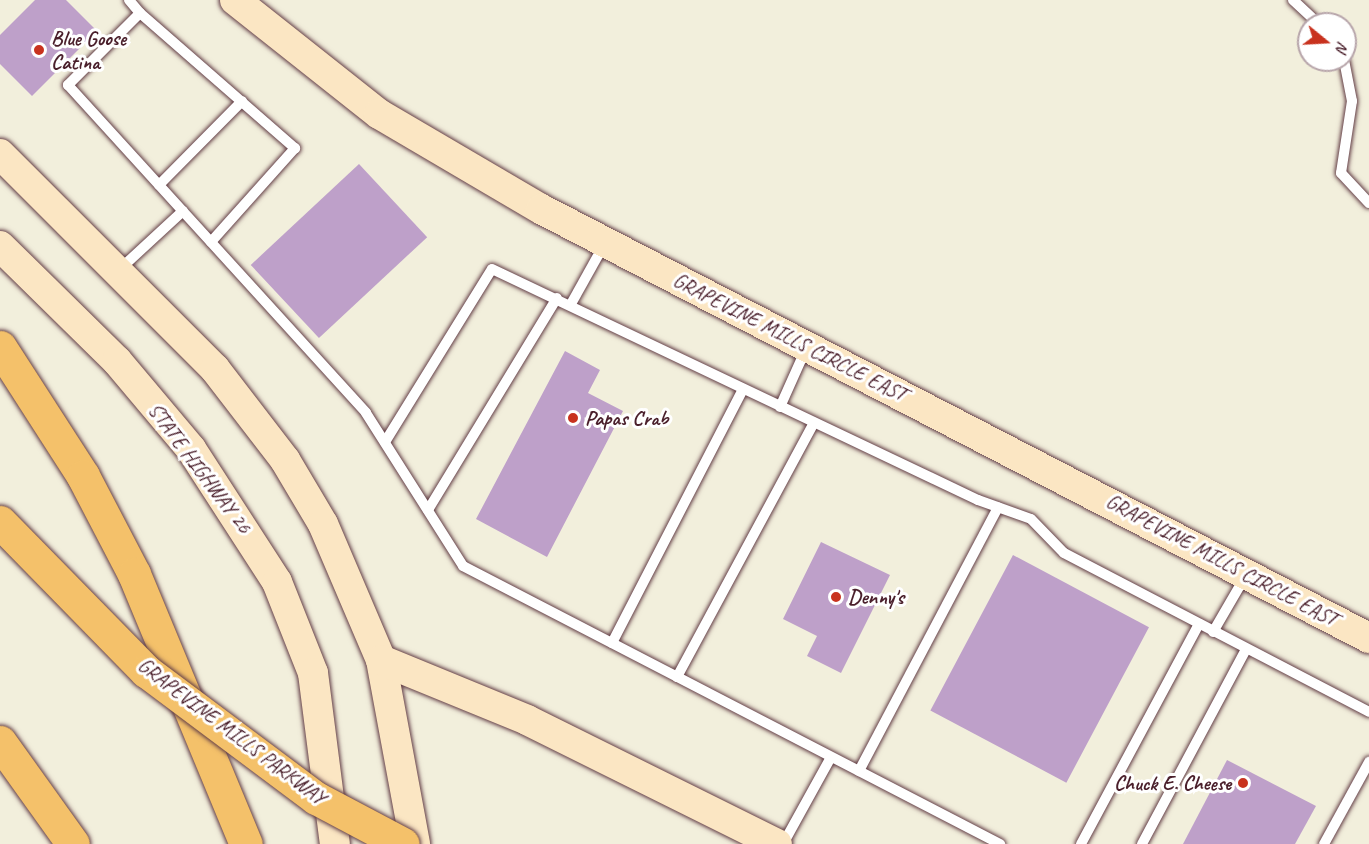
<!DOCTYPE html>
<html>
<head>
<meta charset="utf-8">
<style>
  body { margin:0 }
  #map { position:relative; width:1369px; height:844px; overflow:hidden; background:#f2efdc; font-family:Caveat,sans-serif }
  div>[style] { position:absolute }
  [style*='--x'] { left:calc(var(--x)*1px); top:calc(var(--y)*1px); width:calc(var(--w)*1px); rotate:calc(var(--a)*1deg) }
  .building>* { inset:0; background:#bea0c9; transform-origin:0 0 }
  .roads { filter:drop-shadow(0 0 2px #633e46) drop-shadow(0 0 2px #633e46) }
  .lane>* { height:10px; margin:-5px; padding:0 5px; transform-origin:5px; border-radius:5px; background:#fff }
  .secondary>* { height:30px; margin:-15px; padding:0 15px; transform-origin:15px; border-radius:15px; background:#fbe6c3 }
  .highway>* { height:33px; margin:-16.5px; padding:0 16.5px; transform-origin:16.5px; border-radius:16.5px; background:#f4c16a }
  .bridges { filter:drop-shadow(0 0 2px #633e46) drop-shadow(0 0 2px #633e46) }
  .highway-bridge>* { height:33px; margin:-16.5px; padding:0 16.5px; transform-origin:16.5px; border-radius:16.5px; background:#f4c16a }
  .dots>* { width:16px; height:16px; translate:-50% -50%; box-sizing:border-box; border:3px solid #fff; border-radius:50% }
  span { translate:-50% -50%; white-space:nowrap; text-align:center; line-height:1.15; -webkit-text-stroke:6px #fff; paint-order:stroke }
  .poi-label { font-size:21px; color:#4a1f2b; font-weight:700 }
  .left { translate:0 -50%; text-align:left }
  .right { translate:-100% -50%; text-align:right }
  .street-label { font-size:21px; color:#4a1f2b }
  .north { position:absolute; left:1297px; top:12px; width:60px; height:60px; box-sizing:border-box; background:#fff; border:2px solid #b7a5aa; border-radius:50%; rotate:108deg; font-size:16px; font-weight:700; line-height:24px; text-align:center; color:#4a1f2b }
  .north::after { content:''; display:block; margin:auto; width:21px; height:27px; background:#c8321e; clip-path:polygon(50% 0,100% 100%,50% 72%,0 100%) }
</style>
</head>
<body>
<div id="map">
  <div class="building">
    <div style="clip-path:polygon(35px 0,66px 0,97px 31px,32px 96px,0 64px,0 35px)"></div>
    <div style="left:359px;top:164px;width:100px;height:148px;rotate:47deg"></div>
    <div style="clip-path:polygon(565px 351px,600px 370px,588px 393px,623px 411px,547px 557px,476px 519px)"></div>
    <div style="clip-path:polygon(821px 542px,890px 575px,841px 673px,807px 656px,817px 636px,783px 619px)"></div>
    <div style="left:1013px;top:555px;width:154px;height:176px;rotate:28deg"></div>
    <div style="clip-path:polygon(1227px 760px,1316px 806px,1295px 844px,1183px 844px)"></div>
  </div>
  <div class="roads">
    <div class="lane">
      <div style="--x:129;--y:0;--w:17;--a:50"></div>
      <div style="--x:140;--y:13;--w:102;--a:135"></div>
      <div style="--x:68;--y:85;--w:443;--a:47.7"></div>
      <div style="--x:366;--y:413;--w:181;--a:57.6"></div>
      <div style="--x:463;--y:566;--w:605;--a:27.37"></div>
      <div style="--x:1293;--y:0;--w:35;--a:43"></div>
      <div style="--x:140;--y:13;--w:206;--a:41.1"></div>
      <div style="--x:295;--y:148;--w:126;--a:131.8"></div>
      <div style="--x:1344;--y:60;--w:42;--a:79"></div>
      <div style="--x:1352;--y:101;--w:73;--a:98.7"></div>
      <div style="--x:1341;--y:173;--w:41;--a:47"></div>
      <div style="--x:159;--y:185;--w:118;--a:-45.3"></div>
      <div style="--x:119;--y:270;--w:87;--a:-42.7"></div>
      <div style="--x:571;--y:304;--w:70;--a:-60.9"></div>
      <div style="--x:780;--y:407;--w:64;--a:-65.9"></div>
      <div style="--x:385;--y:442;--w:203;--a:-58.3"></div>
      <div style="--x:492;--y:269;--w:538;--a:25.42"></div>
      <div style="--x:978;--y:500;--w:56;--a:19.7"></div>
      <div style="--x:1031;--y:519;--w:47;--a:45.9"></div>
      <div style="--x:1064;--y:553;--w:344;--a:27.5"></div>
      <div style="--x:428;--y:510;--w:248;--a:-58.7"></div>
      <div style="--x:1213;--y:632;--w:66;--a:-59.9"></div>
      <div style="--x:612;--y:643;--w:286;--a:-62.7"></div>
      <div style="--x:677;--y:677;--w:289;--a:-61.7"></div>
      <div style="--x:859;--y:771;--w:298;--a:-62.2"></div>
      <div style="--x:783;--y:844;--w:99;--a:-61.1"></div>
      <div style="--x:1081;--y:844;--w:250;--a:-61.8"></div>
      <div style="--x:1142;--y:844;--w:221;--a:-61.9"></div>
      <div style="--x:1324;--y:844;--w:94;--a:-61.2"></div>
    </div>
    <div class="secondary">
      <div style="--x:235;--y:0;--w:184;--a:38.4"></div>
      <div style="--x:379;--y:114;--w:188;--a:30.4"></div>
      <div style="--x:541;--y:209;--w:933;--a:27.39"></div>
      <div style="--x:0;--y:154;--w:304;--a:45"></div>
      <div style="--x:215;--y:369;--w:115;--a:52.4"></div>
      <div style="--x:285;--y:460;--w:74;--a:59.3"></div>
      <div style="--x:323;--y:524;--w:148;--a:66.9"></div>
      <div style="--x:381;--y:660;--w:187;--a:79.5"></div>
      <div style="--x:0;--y:246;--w:164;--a:44.5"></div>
      <div style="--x:117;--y:361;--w:115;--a:49.9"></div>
      <div style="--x:191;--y:449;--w:158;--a:57.1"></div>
      <div style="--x:277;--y:582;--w:98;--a:68.4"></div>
      <div style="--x:313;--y:673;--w:172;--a:82.7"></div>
      <div style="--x:381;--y:660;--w:158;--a:22.3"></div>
      <div style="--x:527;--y:720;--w:279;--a:26.4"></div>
    </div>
    <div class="highway">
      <div style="--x:0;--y:347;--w:153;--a:57.2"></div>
      <div style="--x:83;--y:476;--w:110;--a:62.5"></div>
      <div style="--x:134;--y:574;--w:292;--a:67.5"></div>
      <div style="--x:0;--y:742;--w:125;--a:54.4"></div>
    </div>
  </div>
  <div class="bridges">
    <div class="highway-bridge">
      <div style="--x:0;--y:522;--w:209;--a:45.6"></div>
      <div style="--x:146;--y:671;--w:212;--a:36.8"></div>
      <div style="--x:316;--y:798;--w:98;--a:27.9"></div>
    </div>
  </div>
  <div class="dots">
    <div style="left:39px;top:50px;background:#c8321e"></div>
    <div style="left:573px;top:418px;background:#c8321e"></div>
    <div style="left:836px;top:597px;background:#c8321e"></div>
    <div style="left:1243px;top:783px;background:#c8321e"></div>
  </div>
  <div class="poi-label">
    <span class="left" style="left:51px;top:50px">Blue Goose<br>Catina</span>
    <span class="left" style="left:585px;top:418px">Papas Crab</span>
    <span class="left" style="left:848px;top:597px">Denny's</span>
    <span class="right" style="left:1231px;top:783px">Chuck E. Cheese</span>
  </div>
  <div class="street-label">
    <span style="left:790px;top:337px;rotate:27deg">GRAPEVINE MILLS CIRCLE EAST</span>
    <span style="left:200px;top:468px;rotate:53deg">STATE HIGHWAY 26</span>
    <span style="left:1222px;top:560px;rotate:28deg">GRAPEVINE MILLS CIRCLE EAST</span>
    <span style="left:232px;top:731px;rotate:37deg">GRAPEVINE MILLS PARKWAY</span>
  </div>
  <div class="north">N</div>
</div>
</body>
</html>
